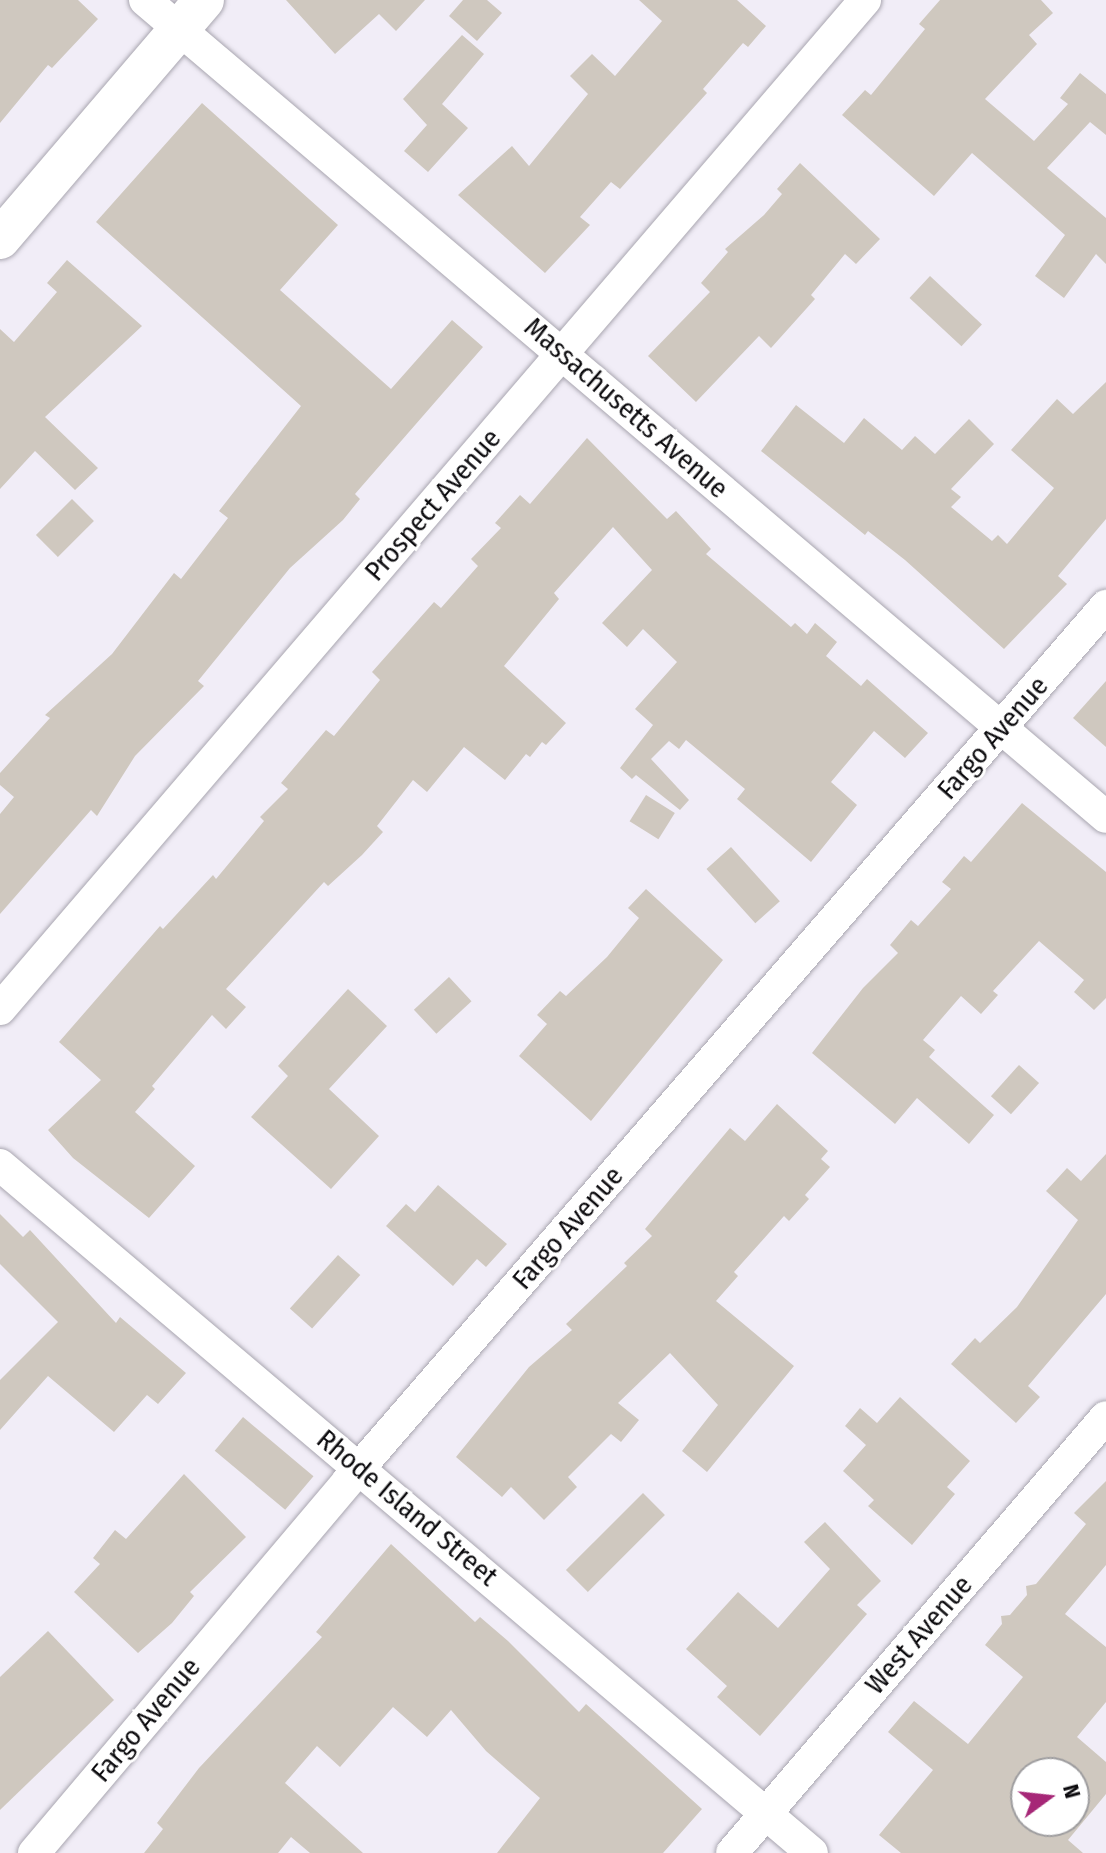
<!DOCTYPE html>
<html>
<head>
<meta charset="utf-8">
<style>
  body { margin:0 }
  #map { position:relative; width:1106px; height:1853px; overflow:hidden; background:#f1edf7; font-family:"Fira Sans Condensed",sans-serif }
  div>[style] { position:absolute }
  [style*='--x'] { left:calc(var(--x)*1px); top:calc(var(--y)*1px); width:calc(var(--w)*1px); rotate:calc(var(--a)*1deg) }
  .building>* { inset:0; background:#cfc8bf; transform-origin:0 0 }
  .roads { filter:drop-shadow(0 0 2px #a9a6b0) drop-shadow(0 0 2px #a9a6b0) }
  .minor>* { height:32px; margin:-16px; padding:0 16px; transform-origin:16px; border-radius:16px; background:#fff }
  .major>* { height:40px; margin:-20px; padding:0 20px; transform-origin:20px; border-radius:20px; background:#fff }
  span { translate:-50% -50%; white-space:nowrap; text-align:center; line-height:1.15; -webkit-text-stroke:6px #fff; paint-order:stroke }
  .street-label { font-size:28px; color:#0c0b0e }
  .north { position:absolute; left:1010px; top:1757px; width:80px; height:80px; box-sizing:border-box; background:#fff; border:2px solid #9e9d9f; border-radius:50%; rotate:75deg; font-size:22px; font-weight:700; line-height:32px; text-align:center; color:#0c0b0e }
  .north::after { content:''; display:block; margin:auto; width:28px; height:36px; background:#a62777; clip-path:polygon(50% 0,100% 100%,50% 72%,0 100%) }
</style>
</head>
<body>
<div id="map">
  <div class="building">
    <div style="clip-path:polygon(0 0,78px 0,98px 19px,52px 68px,48px 65px,0 123px)"></div>
    <div style="clip-path:polygon(286px 0,425px 0,396px 31px,379px 14px,335px 54px)"></div>
    <div style="clip-path:polygon(463px 0,487px 0,502px 13px,477px 41px,449px 16px)"></div>
    <div style="clip-path:polygon(639px 0,737px 0,766px 26px,748px 47px,743px 43px,703px 89px,707px 93px,620px 189px,611px 182px,580px 217px,590px 225px,545px 273px,458px 195px,512px 146px,529px 166px,588px 94px,570px 76px,592px 54px,615px 76px,662px 21px)"></div>
    <div style="clip-path:polygon(940px 0,1041px 0,1053px 13px,1029px 35px,1037px 44px,985px 99px,1034px 141px,1068px 104px,1060px 98px,1080px 73px,1106px 94px,1106px 135px,1090px 122px,1047px 168px,1106px 218px,1106px 264px,1096px 254px,1064px 298px,1035px 276px,1065px 235px,972px 153px,934px 196px,842px 115px,865px 90px,871px 95px,925px 29px,919px 24px)"></div>
    <div style="clip-path:polygon(462px 35px,484px 54px,442px 104px,468px 128px,428px 172px,404px 151px,427px 125px,403px 99px)"></div>
    <div style="clip-path:polygon(202px 103px,338px 225px,280px 290px,391px 389px,452px 320px,483px 347px,355px 494px,360px 499px,343px 520px,290px 568px,198px 681px,204px 686px,135px 756px,97px 816px,91px 810px,0 914px,0 814px,14px 797px,0 785px,0 773px,50px 718px,45px 715px,112px 654px,174px 573px,181px 579px,228px 518px,219px 511px,301px 406px,96px 222px)"></div>
    <div style="clip-path:polygon(800px 163px,880px 239px,856px 264px,845px 254px,811px 295px,815px 299px,771px 348px,759px 336px,696px 402px,648px 356px,710px 292px,701px 283px,728px 252px,725px 249px,764px 215px,782px 194px,777px 189px)"></div>
    <div style="clip-path:polygon(67px 260px,142px 326px,45px 417px,98px 468px,75px 490px,35px 451px,0 489px,0 329px,14px 342px,57px 292px,47px 283px)"></div>
    <div style="left:930px;top:276px;width:71px;height:30px;rotate:43deg"></div>
    <div style="clip-path:polygon(1106px 382px,1106px 519px,1058px 576px,1067px 584px,1004px 649px,905px 560px,868px 531px,865px 535px,761px 451px,796px 405px,844px 443px,864px 418px,902px 450px,915px 436px,935px 454px,969px 419px,994px 444px,951px 489px,961px 497px,951px 507px,992px 541px,998px 535px,1007px 544px,1054px 488px,1011px 450px,1057px 399px,1073px 414px)"></div>
    <div style="clip-path:polygon(587px 438px,667px 519px,676px 511px,711px 549px,706px 554px,791px 627px,795px 623px,807px 634px,815px 623px,837px 642px,826px 656px,861px 686px,867px 679px,928px 733px,905px 758px,874px 731px,831px 782px,857px 805px,811px 862px,737px 799px,745px 789px,686px 740px,679px 749px,669px 741px,651px 759px,689px 800px,680px 810px,636px 775px,632px 779px,620px 768px,653px 725px,635px 709px,677px 662px,643px 629px,627px 647px,602px 623px,652px 570px,613px 527px,554px 593px,559px 599px,504px 666px,566px 723px,546px 745px,542px 742px,530px 757px,526px 754px,505px 780px,464px 747px,427px 792px,413px 780px,377px 826px,383px 832px,362px 855px,328px 886px,324px 882px,226px 989px,246px 1007px,226px 1029px,212px 1015px,152px 1086px,155px 1089px,135px 1112px,195px 1166px,149px 1218px,73px 1158px,48px 1130px,101px 1080px,59px 1042px,160px 926px,163px 929px,213px 875px,216px 879px,264px 821px,260px 817px,288px 789px,281px 783px,326px 730px,334px 736px,380px 680px,372px 672px,434px 602px,441px 608px,478px 566px,471px 559px,501px 528px,495px 523px,520px 495px,530px 504px)"></div>
    <div style="left:72px;top:499px;width:31px;height:51px;rotate:45deg"></div>
    <div style="clip-path:polygon(1106px 681px,1106px 747px,1073px 718px)"></div>
    <div style="left:646px;top:795px;width:34px;height:31px;rotate:32deg"></div>
    <div style="clip-path:polygon(1022px 803px,1106px 872px,1106px 998px,1094px 1010px,1074px 992px,1084px 980px,1039px 941px,993px 991px,998px 995px,981px 1014px,961px 996px,923px 1040px,935px 1050px,929px 1057px,994px 1115px,969px 1144px,917px 1098px,895px 1124px,812px 1053px,863px 988px,898px 953px,890px 945px,911px 920px,918px 926px,951px 889px,942px 882px,964px 856px,971px 862px)"></div>
    <div style="left:731px;top:847px;width:73px;height:33px;rotate:48deg"></div>
    <div style="clip-path:polygon(646px 889px,723px 960px,591px 1121px,519px 1056px,547px 1024px,537px 1015px,560px 991px,566px 996px,607px 957px,639px 918px,628px 908px)"></div>
    <div style="left:449px;top:977px;width:33px;height:48px;rotate:47deg"></div>
    <div style="clip-path:polygon(348px 989px,387px 1026px,329px 1089px,379px 1136px,331px 1189px,251px 1117px,288px 1076px,278px 1066px)"></div>
    <div style="left:1019px;top:1065px;width:27px;height:42px;rotate:42deg"></div>
    <div style="clip-path:polygon(777px 1104px,828px 1151px,821px 1159px,830px 1167px,805px 1195px,809px 1199px,789px 1221px,784px 1216px,734px 1272px,738px 1276px,716px 1301px,794px 1366px,707px 1472px,682px 1451px,718px 1405px,670px 1353px,618px 1403px,639px 1420px,621px 1442px,611px 1434px,568px 1477px,577px 1487px,544px 1520px,511px 1487px,502px 1497px,456px 1457px,529px 1367px,572px 1330px,566px 1324px,627px 1266px,624px 1263px,652px 1236px,645px 1229px,730px 1128px,745px 1141px)"></div>
    <div style="clip-path:polygon(1106px 1154px,1106px 1294px,1028px 1386px,1040px 1397px,1016px 1423px,951px 1364px,975px 1338px,980px 1343px,1017px 1307px,1078px 1220px,1046px 1191px,1067px 1168px,1081px 1181px)"></div>
    <div style="clip-path:polygon(438px 1185px,507px 1244px,486px 1267px,477px 1259px,453px 1286px,386px 1226px,406px 1204px,415px 1212px)"></div>
    <div style="clip-path:polygon(0 1214px,23px 1237px,30px 1230px,116px 1323px,120px 1317px,186px 1373px,158px 1404px,147px 1395px,114px 1432px,48px 1376px,0 1430px,0 1380px,58px 1322px,0 1264px)"></div>
    <div style="left:338px;top:1255px;width:30px;height:72px;rotate:42deg"></div>
    <div style="clip-path:polygon(900px 1397px,970px 1461px,947px 1487px,955px 1494px,912px 1545px,868px 1506px,874px 1500px,843px 1471px,866px 1445px,845px 1426px,860px 1408px,877px 1423px)"></div>
    <div style="left:243px;top:1417px;width:92px;height:44px;rotate:40deg"></div>
    <div style="clip-path:polygon(184px 1474px,246px 1537px,190px 1592px,194px 1596px,172px 1623px,138px 1653px,74px 1592px,100px 1564px,93px 1558px,115px 1530px,126px 1539px)"></div>
    <div style="clip-path:polygon(evenodd,1106px 1481px,1106px 1565px,1065px 1614px,1106px 1647px,1106px 1702px,1077px 1737px,1106px 1762px,1106px 1794px,1068px 1840px,1083px 1853px,901px 1853px,879px 1835px,933px 1770px,888px 1732px,914px 1701px,968px 1744px,1023px 1677px,985px 1645px,1002px 1624px,1001px 1616px,1010px 1615px,1027px 1595px,1026px 1586px,1036px 1584px,1086px 1524px,1074px 1513px,1106px 1481px,1026px 1773px,1074px 1773px,1074px 1821px,1026px 1821px,1026px 1773px)"></div>
    <div style="left:643px;top:1493px;width:31px;height:109px;rotate:45deg"></div>
    <div style="clip-path:polygon(825px 1522px,881px 1581px,857px 1605px,867px 1614px,760px 1736px,717px 1697px,727px 1686px,686px 1649px,738px 1592px,778px 1628px,830px 1569px,804px 1542px)"></div>
    <div style="clip-path:polygon(391px 1544px,475px 1622px,480px 1617px,508px 1641px,579px 1712px,586px 1704px,702px 1809px,663px 1853px,497px 1853px,540px 1798px,486px 1751px,451px 1710px,427px 1737px,393px 1707px,340px 1767px,317px 1746px,285px 1783px,363px 1853px,310px 1853px,291px 1837px,278px 1853px,144px 1853px,163px 1829px,157px 1823px,199px 1768px,322px 1637px,316px 1632px)"></div>
    <div style="clip-path:polygon(48px 1631px,114px 1700px,0 1810px,0 1677px)"></div>
  </div>
  <div class="roads">
    <div class="minor">
      <div style="--x:145;--y:0;--w:1261;--a:40.37"></div>
      <div style="--x:0;--y:1009;--w:1329;--a:-49.39"></div>
      <div style="--x:0;--y:1165;--w:1064;--a:40.27"></div>
      <div style="--x:34;--y:1853;--w:487;--a:-49.8"></div>
      <div style="--x:348;--y:1481;--w:1158;--a:-49.1"></div>
      <div style="--x:732;--y:1853;--w:574;--a:-49.38"></div>
    </div>
    <div class="major">
      <div style="--x:0;--y:239;--w:314;--a:-49.5"></div>
    </div>
  </div>
  <div class="street-label">
    <span style="left:626px;top:408px;rotate:41deg">Massachusetts Avenue</span>
    <span style="left:433px;top:505px;rotate:-49deg">Prospect Avenue</span>
    <span style="left:993px;top:738px;rotate:-49deg">Fargo Avenue</span>
    <span style="left:568px;top:1228px;rotate:-49deg">Fargo Avenue</span>
    <span style="left:407px;top:1508px;rotate:40deg">Rhode Island Street</span>
    <span style="left:919px;top:1635px;rotate:-49deg">West Avenue</span>
    <span style="left:146px;top:1720px;rotate:-50deg">Fargo Avenue</span>
  </div>
  <div class="north">N</div>
</div>
</body>
</html>
